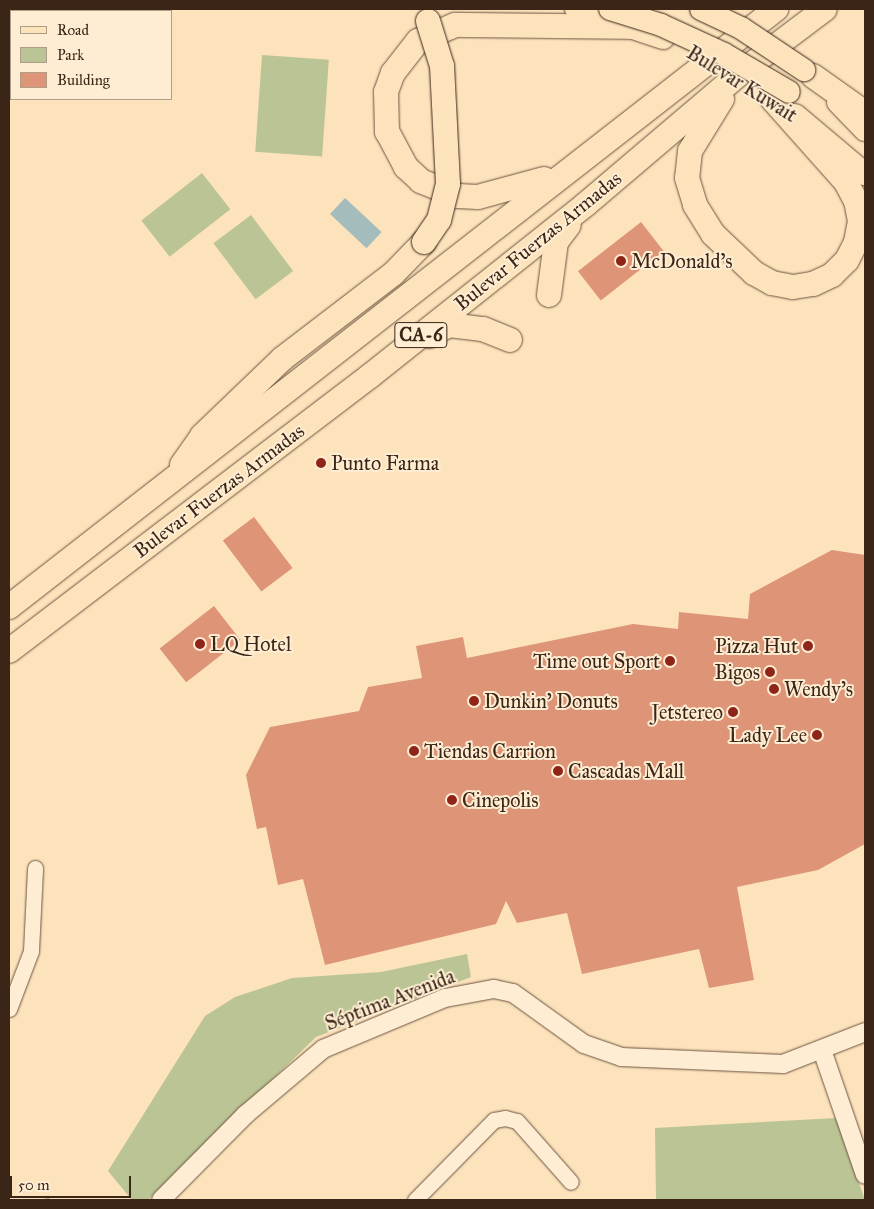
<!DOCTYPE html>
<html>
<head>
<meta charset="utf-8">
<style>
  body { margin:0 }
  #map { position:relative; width:874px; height:1209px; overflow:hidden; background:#fde3bc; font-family:"IM FELL Great Primer",serif }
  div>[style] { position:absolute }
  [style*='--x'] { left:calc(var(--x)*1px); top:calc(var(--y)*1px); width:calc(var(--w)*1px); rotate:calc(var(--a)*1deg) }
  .green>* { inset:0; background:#bbc494; transform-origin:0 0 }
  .water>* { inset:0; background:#a4bcbb; transform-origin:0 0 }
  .stream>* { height:5px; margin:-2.5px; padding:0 2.5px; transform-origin:2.5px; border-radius:2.5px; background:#a4bcbb }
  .building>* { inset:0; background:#dd9477; transform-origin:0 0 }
  .roads { filter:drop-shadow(0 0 1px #6c5440) drop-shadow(0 0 1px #6c5440) }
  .minor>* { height:15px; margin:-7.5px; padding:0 7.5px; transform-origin:7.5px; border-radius:7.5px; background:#feedd3 }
  .tertiary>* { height:18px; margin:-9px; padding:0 9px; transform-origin:9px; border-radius:9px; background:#feedd3 }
  .primary>* { height:22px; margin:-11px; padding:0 11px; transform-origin:11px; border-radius:11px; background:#fde3bc }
  .trunk>* { height:24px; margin:-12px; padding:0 12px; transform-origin:12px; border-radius:12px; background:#fde3bc }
  .bridges { filter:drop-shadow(0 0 1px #3b2517) drop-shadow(0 0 1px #3b2517) }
  .primary-bridge>* { height:22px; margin:-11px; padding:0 11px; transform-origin:11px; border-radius:11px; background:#fde3bc }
  .trunk-bridge>* { height:24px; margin:-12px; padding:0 12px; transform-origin:12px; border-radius:12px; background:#fde3bc }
  .dots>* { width:14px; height:14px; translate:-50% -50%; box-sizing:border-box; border:2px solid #feedd3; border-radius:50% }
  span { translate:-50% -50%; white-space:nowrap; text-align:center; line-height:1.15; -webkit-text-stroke:4px #feedd3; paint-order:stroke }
  .shield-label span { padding:1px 4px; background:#feedd3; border:1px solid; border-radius:4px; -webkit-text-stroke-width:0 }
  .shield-label { font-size:19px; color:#3b2517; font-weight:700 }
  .street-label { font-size:20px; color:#3b2517 }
  .poi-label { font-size:20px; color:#3b2517 }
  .left { translate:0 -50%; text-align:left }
  .right { translate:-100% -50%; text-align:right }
  .frame { position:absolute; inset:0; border:10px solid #3b2517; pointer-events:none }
  .legend { position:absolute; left:10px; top:10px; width:162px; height:90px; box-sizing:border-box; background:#feedd3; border:1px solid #b09d88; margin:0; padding:6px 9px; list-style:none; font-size:15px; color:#3b2517 }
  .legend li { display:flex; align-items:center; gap:10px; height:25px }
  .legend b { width:25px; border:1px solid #b09d88 }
  .scale { position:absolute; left:10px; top:1176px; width:121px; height:22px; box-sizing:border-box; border:2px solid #3b2517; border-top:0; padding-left:6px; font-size:15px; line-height:18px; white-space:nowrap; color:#3b2517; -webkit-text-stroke:4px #feedd3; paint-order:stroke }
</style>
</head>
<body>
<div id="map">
  <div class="green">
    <div style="left:262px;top:55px;width:67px;height:97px;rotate:4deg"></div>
    <div style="left:202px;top:173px;width:46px;height:77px;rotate:52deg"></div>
    <div style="left:251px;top:215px;width:70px;height:47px;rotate:53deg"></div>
    <div style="clip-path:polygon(467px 954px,471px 977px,316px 1037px,148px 1200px,132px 1200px,108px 1171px,205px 1016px,235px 997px,292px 978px,381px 972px)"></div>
    <div style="clip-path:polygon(836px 1118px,865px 1200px,656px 1200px,655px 1128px)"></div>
  </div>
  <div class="water">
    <div style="left:345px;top:198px;width:50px;height:22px;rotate:43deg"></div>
  </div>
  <div class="stream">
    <div style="--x:47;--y:1200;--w:1;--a:-90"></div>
  </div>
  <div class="building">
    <div style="left:641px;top:222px;width:37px;height:80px;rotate:52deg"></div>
    <div style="left:254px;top:517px;width:64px;height:39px;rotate:53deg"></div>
    <div style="clip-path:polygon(832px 550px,865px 555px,865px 844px,818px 870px,737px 887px,754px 980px,709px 988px,699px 949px,582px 974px,567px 913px,517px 923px,506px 901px,496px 924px,325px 965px,303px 879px,278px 885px,266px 827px,257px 829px,246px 775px,270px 727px,359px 711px,368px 687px,422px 678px,416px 646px,463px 637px,467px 658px,633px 624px,678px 629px,679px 612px,748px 619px,750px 594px)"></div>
    <div style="left:214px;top:606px;width:43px;height:69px;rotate:52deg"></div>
  </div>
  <div class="roads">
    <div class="minor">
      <div style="--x:9;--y:1009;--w:62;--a:-69.2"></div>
      <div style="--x:31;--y:951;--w:83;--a:-87.2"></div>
      <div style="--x:415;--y:1200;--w:112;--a:-45.4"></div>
      <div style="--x:494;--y:1120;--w:11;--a:-10"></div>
      <div style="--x:505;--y:1118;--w:12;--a:14"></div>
      <div style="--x:517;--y:1121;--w:81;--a:48.5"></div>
    </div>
    <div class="tertiary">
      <div style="--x:822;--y:1050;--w:132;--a:71"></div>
      <div style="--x:161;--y:1200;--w:120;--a:-45.3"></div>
      <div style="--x:245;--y:1115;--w:102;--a:-40.2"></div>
      <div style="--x:323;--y:1049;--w:132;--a:-22.7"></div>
      <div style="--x:445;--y:998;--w:50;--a:-10.4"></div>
      <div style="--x:494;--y:989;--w:19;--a:12"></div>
      <div style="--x:513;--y:993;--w:87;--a:35.7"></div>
      <div style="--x:584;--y:1044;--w:39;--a:19"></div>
      <div style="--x:621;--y:1057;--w:162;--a:2.5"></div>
      <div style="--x:783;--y:1064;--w:88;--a:-21.3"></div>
    </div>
    <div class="primary">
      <div style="--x:576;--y:9;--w:92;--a:18.4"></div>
      <div style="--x:838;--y:102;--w:39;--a:46"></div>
      <div style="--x:795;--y:115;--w:92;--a:40.1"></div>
    </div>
    <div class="trunk">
      <div style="--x:813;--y:76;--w:64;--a:35.4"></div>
      <div style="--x:722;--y:99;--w:61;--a:121.6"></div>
      <div style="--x:690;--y:151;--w:27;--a:96"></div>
      <div style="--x:687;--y:178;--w:28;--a:73"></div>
      <div style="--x:695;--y:205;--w:34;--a:58"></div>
      <div style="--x:713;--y:234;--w:57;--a:43.6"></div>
      <div style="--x:754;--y:273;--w:21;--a:29"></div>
      <div style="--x:772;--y:283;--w:21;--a:11"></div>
      <div style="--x:793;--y:287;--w:20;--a:-9"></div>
      <div style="--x:813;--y:284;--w:21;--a:-25"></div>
      <div style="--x:832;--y:275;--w:21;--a:-45"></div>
      <div style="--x:847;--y:260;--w:20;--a:-63"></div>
      <div style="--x:856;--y:242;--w:21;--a:-79"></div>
      <div style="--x:860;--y:221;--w:20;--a:-101"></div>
      <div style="--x:856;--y:201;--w:21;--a:-118"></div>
      <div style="--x:846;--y:182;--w:111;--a:-131.7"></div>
      <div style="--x:544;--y:179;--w:68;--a:164.7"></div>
      <div style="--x:478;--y:197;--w:20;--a:-177"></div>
      <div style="--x:458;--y:196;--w:40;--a:-158"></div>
      <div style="--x:421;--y:181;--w:21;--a:-137"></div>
      <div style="--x:406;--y:167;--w:40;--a:-118"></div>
      <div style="--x:387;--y:132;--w:40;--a:-91.4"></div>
      <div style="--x:386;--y:92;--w:20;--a:-70"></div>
      <div style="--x:393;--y:73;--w:41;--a:-52"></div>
      <div style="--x:418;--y:41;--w:40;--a:-23.4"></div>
      <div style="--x:455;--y:25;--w:179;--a:0.6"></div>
      <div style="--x:549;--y:295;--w:53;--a:-82.5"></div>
      <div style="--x:556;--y:242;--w:21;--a:-53"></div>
      <div style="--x:429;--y:336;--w:23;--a:-29"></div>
      <div style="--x:449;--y:325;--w:34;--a:7"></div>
      <div style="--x:483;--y:329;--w:29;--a:22"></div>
      <div style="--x:182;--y:465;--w:35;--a:-55"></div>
      <div style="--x:202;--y:436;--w:111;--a:-43.9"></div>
      <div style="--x:282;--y:359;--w:141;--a:-37.5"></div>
      <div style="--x:394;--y:273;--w:43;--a:-45.9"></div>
      <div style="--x:9;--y:607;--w:973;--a:-37.94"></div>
      <div style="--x:9;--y:651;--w:454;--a:-37.3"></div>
      <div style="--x:370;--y:376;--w:275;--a:-38.5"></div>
      <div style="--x:585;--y:205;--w:204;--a:-40.4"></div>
      <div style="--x:740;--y:73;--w:106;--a:-37"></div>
    </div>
  </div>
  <div class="bridges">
    <div class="primary-bridge">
      <div style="--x:610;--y:9;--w:53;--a:17.4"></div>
      <div style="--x:661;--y:25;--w:69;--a:24.7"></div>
      <div style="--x:724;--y:54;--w:75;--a:30.3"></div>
      <div style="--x:701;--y:9;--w:44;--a:25.4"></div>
      <div style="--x:741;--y:28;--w:76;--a:33.7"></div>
    </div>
    <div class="trunk-bridge">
      <div style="--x:424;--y:242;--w:27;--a:-56"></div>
      <div style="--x:439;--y:220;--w:37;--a:-76"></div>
      <div style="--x:448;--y:184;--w:118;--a:-92.9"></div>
      <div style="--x:442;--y:66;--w:47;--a:-107.3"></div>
    </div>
  </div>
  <div class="dots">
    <div style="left:621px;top:261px;background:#8f2418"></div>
    <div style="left:321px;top:463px;background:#8f2418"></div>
    <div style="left:200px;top:644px;background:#8f2418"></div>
    <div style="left:808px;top:646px;background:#8f2418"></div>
    <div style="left:670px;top:661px;background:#8f2418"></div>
    <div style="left:770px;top:672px;background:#8f2418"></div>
    <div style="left:774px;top:689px;background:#8f2418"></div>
    <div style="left:474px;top:701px;background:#8f2418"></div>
    <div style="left:733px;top:712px;background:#8f2418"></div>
    <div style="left:817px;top:735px;background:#8f2418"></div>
    <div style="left:414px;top:751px;background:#8f2418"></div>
    <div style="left:558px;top:771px;background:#8f2418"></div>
    <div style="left:452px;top:800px;background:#8f2418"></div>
  </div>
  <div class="shield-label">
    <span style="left:421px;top:335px">CA-6</span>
  </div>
  <div class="street-label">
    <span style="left:742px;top:84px;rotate:32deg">Bulevar Kuwait</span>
    <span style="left:538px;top:241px;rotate:-39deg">Bulevar Fuerzas Armadas</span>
    <span style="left:219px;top:491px;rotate:-37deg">Bulevar Fuerzas Armadas</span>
    <span style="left:390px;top:1000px;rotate:-21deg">Séptima Avenida</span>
  </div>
  <div class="poi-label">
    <span class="left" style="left:631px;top:261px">McDonald's</span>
    <span class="left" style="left:331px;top:463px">Punto Farma</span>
    <span class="left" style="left:210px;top:644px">LQ Hotel</span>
    <span class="right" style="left:798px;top:646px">Pizza Hut</span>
    <span class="right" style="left:660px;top:661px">Time out Sport</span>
    <span class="right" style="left:760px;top:672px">Bigos</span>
    <span class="left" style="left:784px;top:689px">Wendy's</span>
    <span class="left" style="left:484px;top:701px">Dunkin' Donuts</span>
    <span class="right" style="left:723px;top:712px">Jetstereo</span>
    <span class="right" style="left:807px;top:735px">Lady Lee</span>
    <span class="left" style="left:424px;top:751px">Tiendas Carrion</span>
    <span class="left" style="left:568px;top:771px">Cascadas Mall</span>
    <span class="left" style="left:462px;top:800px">Cinepolis</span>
  </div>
  <div class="frame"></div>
  <ul class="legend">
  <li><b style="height:6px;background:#fde3bc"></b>Road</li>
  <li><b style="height:14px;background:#bbc494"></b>Park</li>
  <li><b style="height:14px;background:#dd9477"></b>Building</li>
  </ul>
  <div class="scale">50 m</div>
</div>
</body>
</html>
